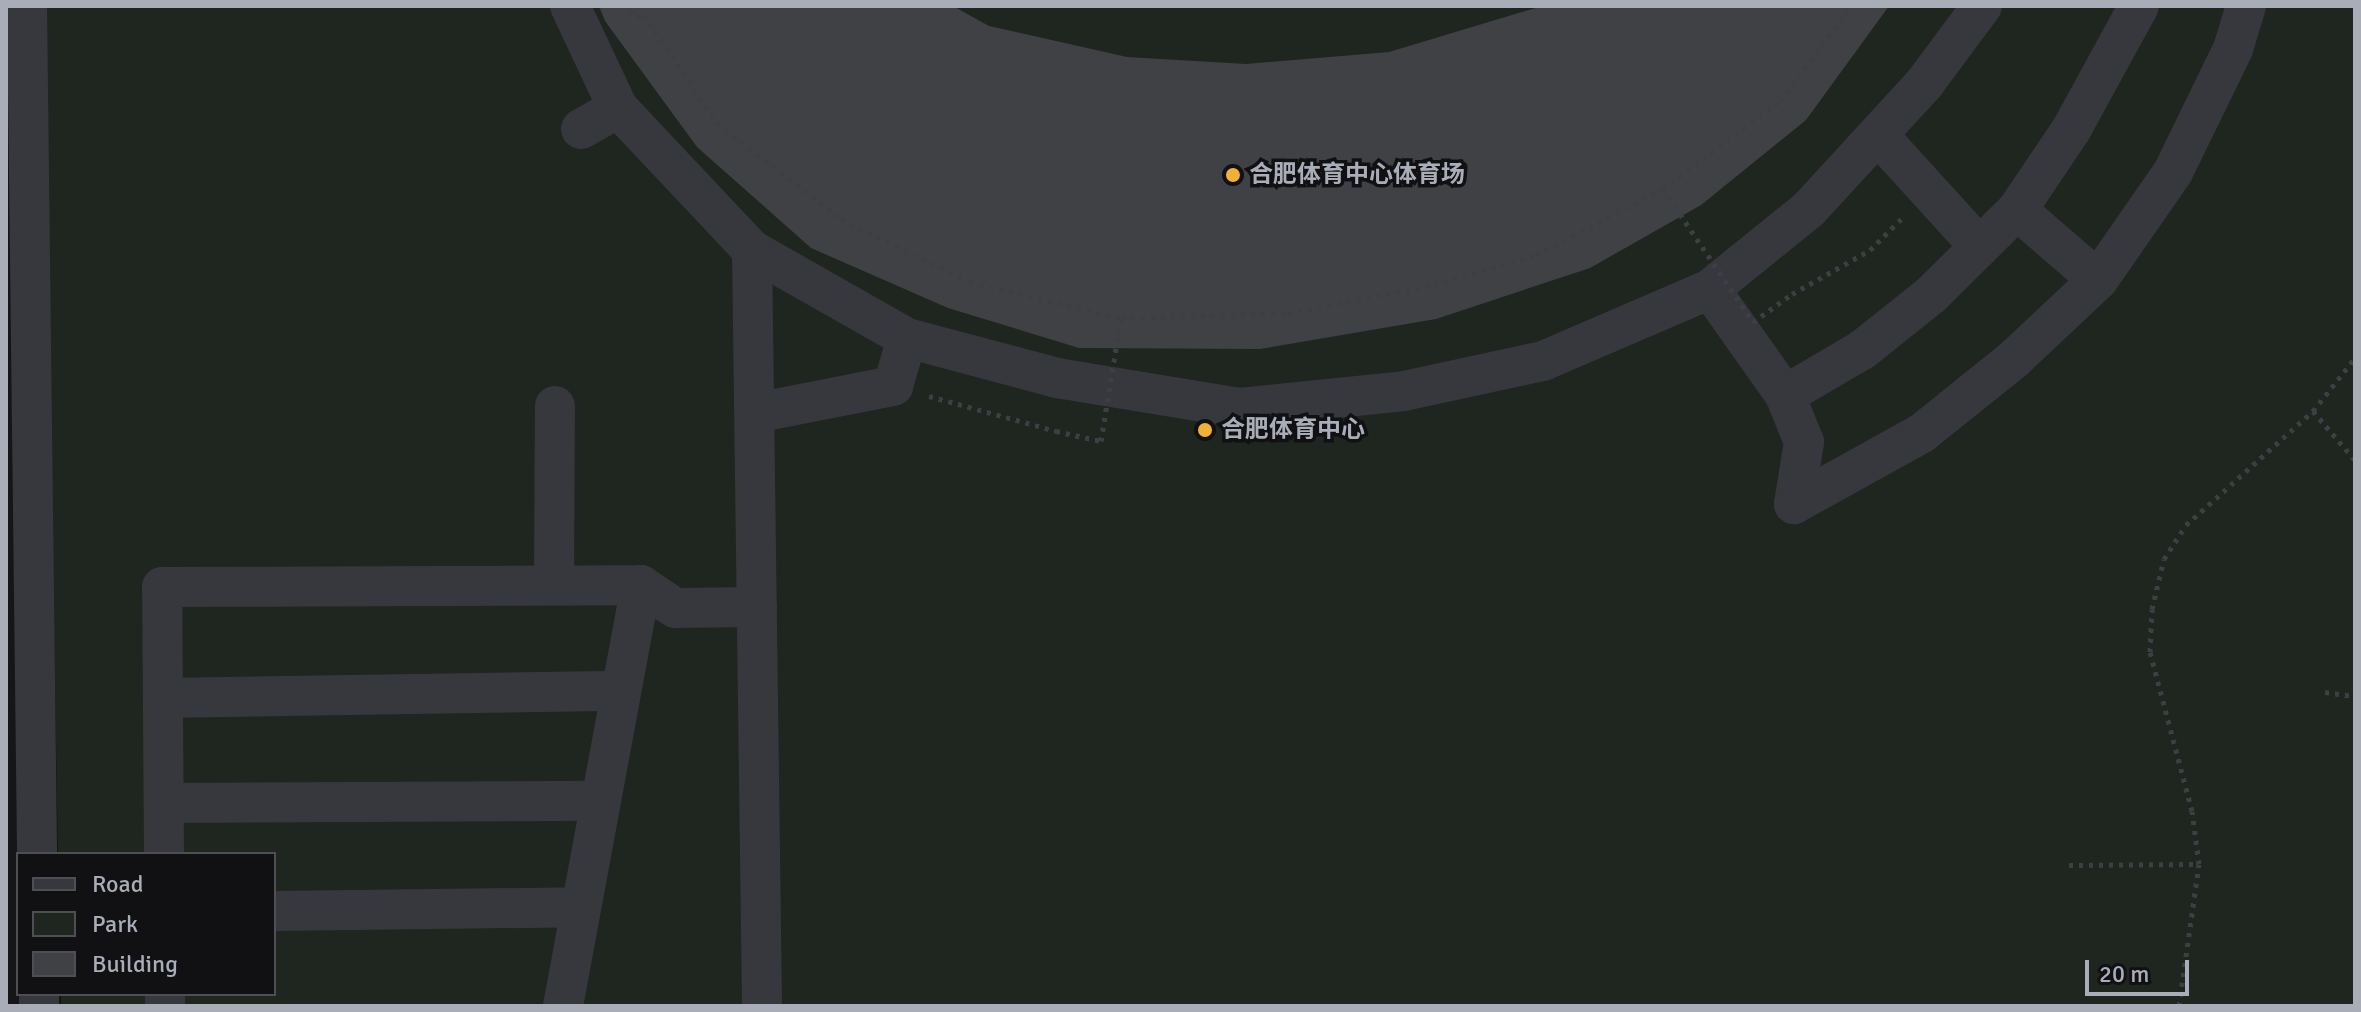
<!DOCTYPE html>
<html>
<head>
<meta charset="utf-8">
<style>
  body { margin:0 }
  #map { position:relative; width:2361px; height:1012px; overflow:hidden; background:#161618; font-family:Signika,"Noto Sans SC",sans-serif }
  div>[style] { position:absolute }
  [style*='--x'] { left:calc(var(--x)*1px); top:calc(var(--y)*1px); width:calc(var(--w)*1px); rotate:calc(var(--a)*1deg) }
  .green>* { inset:0; background:#1e261f }
  .building>* { inset:0; background:#404145 }
  .path>* { height:5px; margin-top:-2.5px; transform-origin:0; background:repeating-linear-gradient(90deg,#3d3f44 0 4px,transparent 0 10px) }
  .minor>* { height:40px; margin:-20px; padding:0 20px; transform-origin:20px; border-radius:20px; background:#37383d }
  .path-bridge>* { height:5px; margin-top:-2.5px; transform-origin:0; background:repeating-linear-gradient(90deg,#3d3f44 0 4px,transparent 0 10px) }
  .dots>* { width:22px; height:22px; translate:-50% -50%; box-sizing:border-box; border:4px solid #111113; border-radius:50% }
  span { translate:-50% -50%; white-space:nowrap; text-align:center; line-height:1.15; -webkit-text-stroke:7px #111113; paint-order:stroke }
  .poi-label { font-size:24px; color:#a8adb8; font-weight:700 }
  .left { translate:0 -50%; text-align:left }
  .frame { position:absolute; inset:0; border:8px solid #a8adb8; pointer-events:none }
  .legend { position:absolute; left:16px; top:852px; width:260px; height:144px; box-sizing:border-box; background:#111113; border:2px solid #4d4f55; margin:0; padding:10px 14px; list-style:none; font-size:24px; color:#a8adb8 }
  .legend li { display:flex; align-items:center; gap:16px; height:40px }
  .legend b { width:40px; border:2px solid #4d4f55 }
  .scale { position:absolute; left:2085px; top:960px; width:104px; height:36px; box-sizing:border-box; border:4px solid #a8adb8; border-top:0; padding-left:10px; font-size:24px; line-height:28px; white-space:nowrap; color:#a8adb8; -webkit-text-stroke:6px #111113; paint-order:stroke }
</style>
</head>
<body>
<div id="map">
  <div class="green">
    <div style="clip-path:polygon(43px 6px,2355px 6px,2355px 1006px,61px 1006px,61px 994px,274px 994px,274px 854px,58px 854px)"></div>
  </div>
  <div class="building">
    <div style="clip-path:polygon(599px 6px,953px 6px,989px 26px,1127px 57px,1246px 64px,1389px 52px,1542px 6px,1889px 6px,1806px 120px,1701px 205px,1590px 268px,1436px 319px,1260px 349px,1079px 348px,948px 308px,811px 248px,697px 147px,605px 21px)"></div>
  </div>
  <div class="path">
    <div style="--x:620;--y:6;--w:26;--a:29"></div>
    <div style="--x:638;--y:6;--w:141;--a:56"></div>
    <div style="--x:717;--y:123;--w:157;--a:37.7"></div>
    <div style="--x:841;--y:219;--w:144;--a:26"></div>
    <div style="--x:970;--y:282;--w:155;--a:13.4"></div>
    <div style="--x:1121;--y:318;--w:167;--a:-1.7"></div>
    <div style="--x:1288;--y:313;--w:149;--a:-10.9"></div>
    <div style="--x:1434;--y:285;--w:106;--a:-16.4"></div>
    <div style="--x:1536;--y:255;--w:143;--a:-27.5"></div>
    <div style="--x:1663;--y:189;--w:146;--a:-36.9"></div>
    <div style="--x:1780;--y:101;--w:119;--a:-53.2"></div>
    <div style="--x:1792;--y:294;--w:90;--a:-29.4"></div>
    <div style="--x:1870;--y:250;--w:45;--a:-45"></div>
    <div style="--x:929;--y:396;--w:132;--a:15.4"></div>
    <div style="--x:2313;--y:411;--w:65;--a:49.4"></div>
    <div style="--x:2325;--y:692;--w:30;--a:8"></div>
    <div style="--x:2069;--y:865;--w:130;--a:-0.4"></div>
    <div style="--x:2179;--y:1006;--w:143;--a:-82"></div>
    <div style="--x:2199;--y:864;--w:53;--a:-97.5"></div>
    <div style="--x:2192;--y:811;--w:164;--a:-104.8"></div>
    <div style="--x:2150;--y:652;--w:43;--a:-87.3"></div>
    <div style="--x:2152;--y:609;--w:51;--a:-76.5"></div>
    <div style="--x:2164;--y:559;--w:40;--a:-57.1"></div>
    <div style="--x:2186;--y:525;--w:171;--a:-41.9"></div>
    <div style="--x:2313;--y:411;--w:68;--a:-51.6"></div>
  </div>
  <div class="minor">
    <div style="--x:27;--y:6;--w:848;--a:89.32"></div>
    <div style="--x:570;--y:6;--w:113;--a:64.8"></div>
    <div style="--x:618;--y:108;--w:195;--a:46.7"></div>
    <div style="--x:752;--y:250;--w:178;--a:29.6"></div>
    <div style="--x:907;--y:338;--w:155;--a:14.9"></div>
    <div style="--x:1057;--y:378;--w:185;--a:9.3"></div>
    <div style="--x:1240;--y:408;--w:165;--a:-5.9"></div>
    <div style="--x:1404;--y:391;--w:142;--a:-12.2"></div>
    <div style="--x:1543;--y:361;--w:182;--a:-23.3"></div>
    <div style="--x:1710;--y:289;--w:127;--a:-38.9"></div>
    <div style="--x:1809;--y:209;--w:170;--a:-47.4"></div>
    <div style="--x:1924;--y:84;--w:97;--a:-53.4"></div>
    <div style="--x:581;--y:129;--w:43;--a:-29.6"></div>
    <div style="--x:1878;--y:135;--w:151;--a:47.7"></div>
    <div style="--x:2017;--y:210;--w:107;--a:40.8"></div>
    <div style="--x:752;--y:250;--w:756;--a:89.24"></div>
    <div style="--x:1710;--y:289;--w:130;--a:54.7"></div>
    <div style="--x:1785;--y:395;--w:51;--a:68"></div>
    <div style="--x:1804;--y:442;--w:63;--a:99.2"></div>
    <div style="--x:1785;--y:395;--w:89;--a:-30.3"></div>
    <div style="--x:1862;--y:350;--w:88;--a:-38.6"></div>
    <div style="--x:1931;--y:295;--w:121;--a:-44.7"></div>
    <div style="--x:2017;--y:210;--w:97;--a:-56"></div>
    <div style="--x:2071;--y:130;--w:141;--a:-61.3"></div>
    <div style="--x:755;--y:413;--w:141;--a:-11.1"></div>
    <div style="--x:893;--y:386;--w:50;--a:-73.7"></div>
    <div style="--x:1794;--y:504;--w:146;--a:-29"></div>
    <div style="--x:1922;--y:433;--w:118;--a:-38.8"></div>
    <div style="--x:2014;--y:359;--w:115;--a:-43.2"></div>
    <div style="--x:2098;--y:280;--w:131;--a:-55.2"></div>
    <div style="--x:2173;--y:172;--w:137;--a:-64"></div>
    <div style="--x:2233;--y:49;--w:45;--a:-73.2"></div>
    <div style="--x:554;--y:583;--w:177;--a:-89.7"></div>
    <div style="--x:163;--y:698;--w:458;--a:-0.9"></div>
    <div style="--x:164;--y:803;--w:437;--a:-0.3"></div>
    <div style="--x:164;--y:854;--w:267;--a:-90.4"></div>
    <div style="--x:162;--y:587;--w:479;--a:-0.2"></div>
    <div style="--x:641;--y:585;--w:41;--a:34.1"></div>
    <div style="--x:675;--y:608;--w:82;--a:-0.7"></div>
    <div style="--x:274;--y:911;--w:307;--a:-0.7"></div>
    <div style="--x:39;--y:994;--w:12;--a:90"></div>
    <div style="--x:165;--y:994;--w:12;--a:90"></div>
    <div style="--x:563;--y:1006;--w:428;--a:-79.5"></div>
  </div>
  <div class="path-bridge">
    <div style="--x:1663;--y:189;--w:161;--a:55.9"></div>
    <div style="--x:1753;--y:322;--w:48;--a:-35.7"></div>
    <div style="--x:1056;--y:431;--w:46;--a:12.5"></div>
    <div style="--x:1101;--y:441;--w:125;--a:-80.8"></div>
  </div>
  <div class="dots">
    <div style="left:1233px;top:175px;background:#f2b134"></div>
    <div style="left:1205px;top:430px;background:#f2b134"></div>
  </div>
  <div class="poi-label">
    <span class="left" style="left:1249px;top:175px">合肥体育中心体育场</span>
    <span class="left" style="left:1221px;top:430px">合肥体育中心</span>
  </div>
  <div class="frame"></div>
  <ul class="legend">
  <li><b style="height:10px;background:#37383d"></b>Road</li>
  <li><b style="height:22px;background:#1e261f"></b>Park</li>
  <li><b style="height:22px;background:#404145"></b>Building</li>
  </ul>
  <div class="scale">20 m</div>
</div>
</body>
</html>
